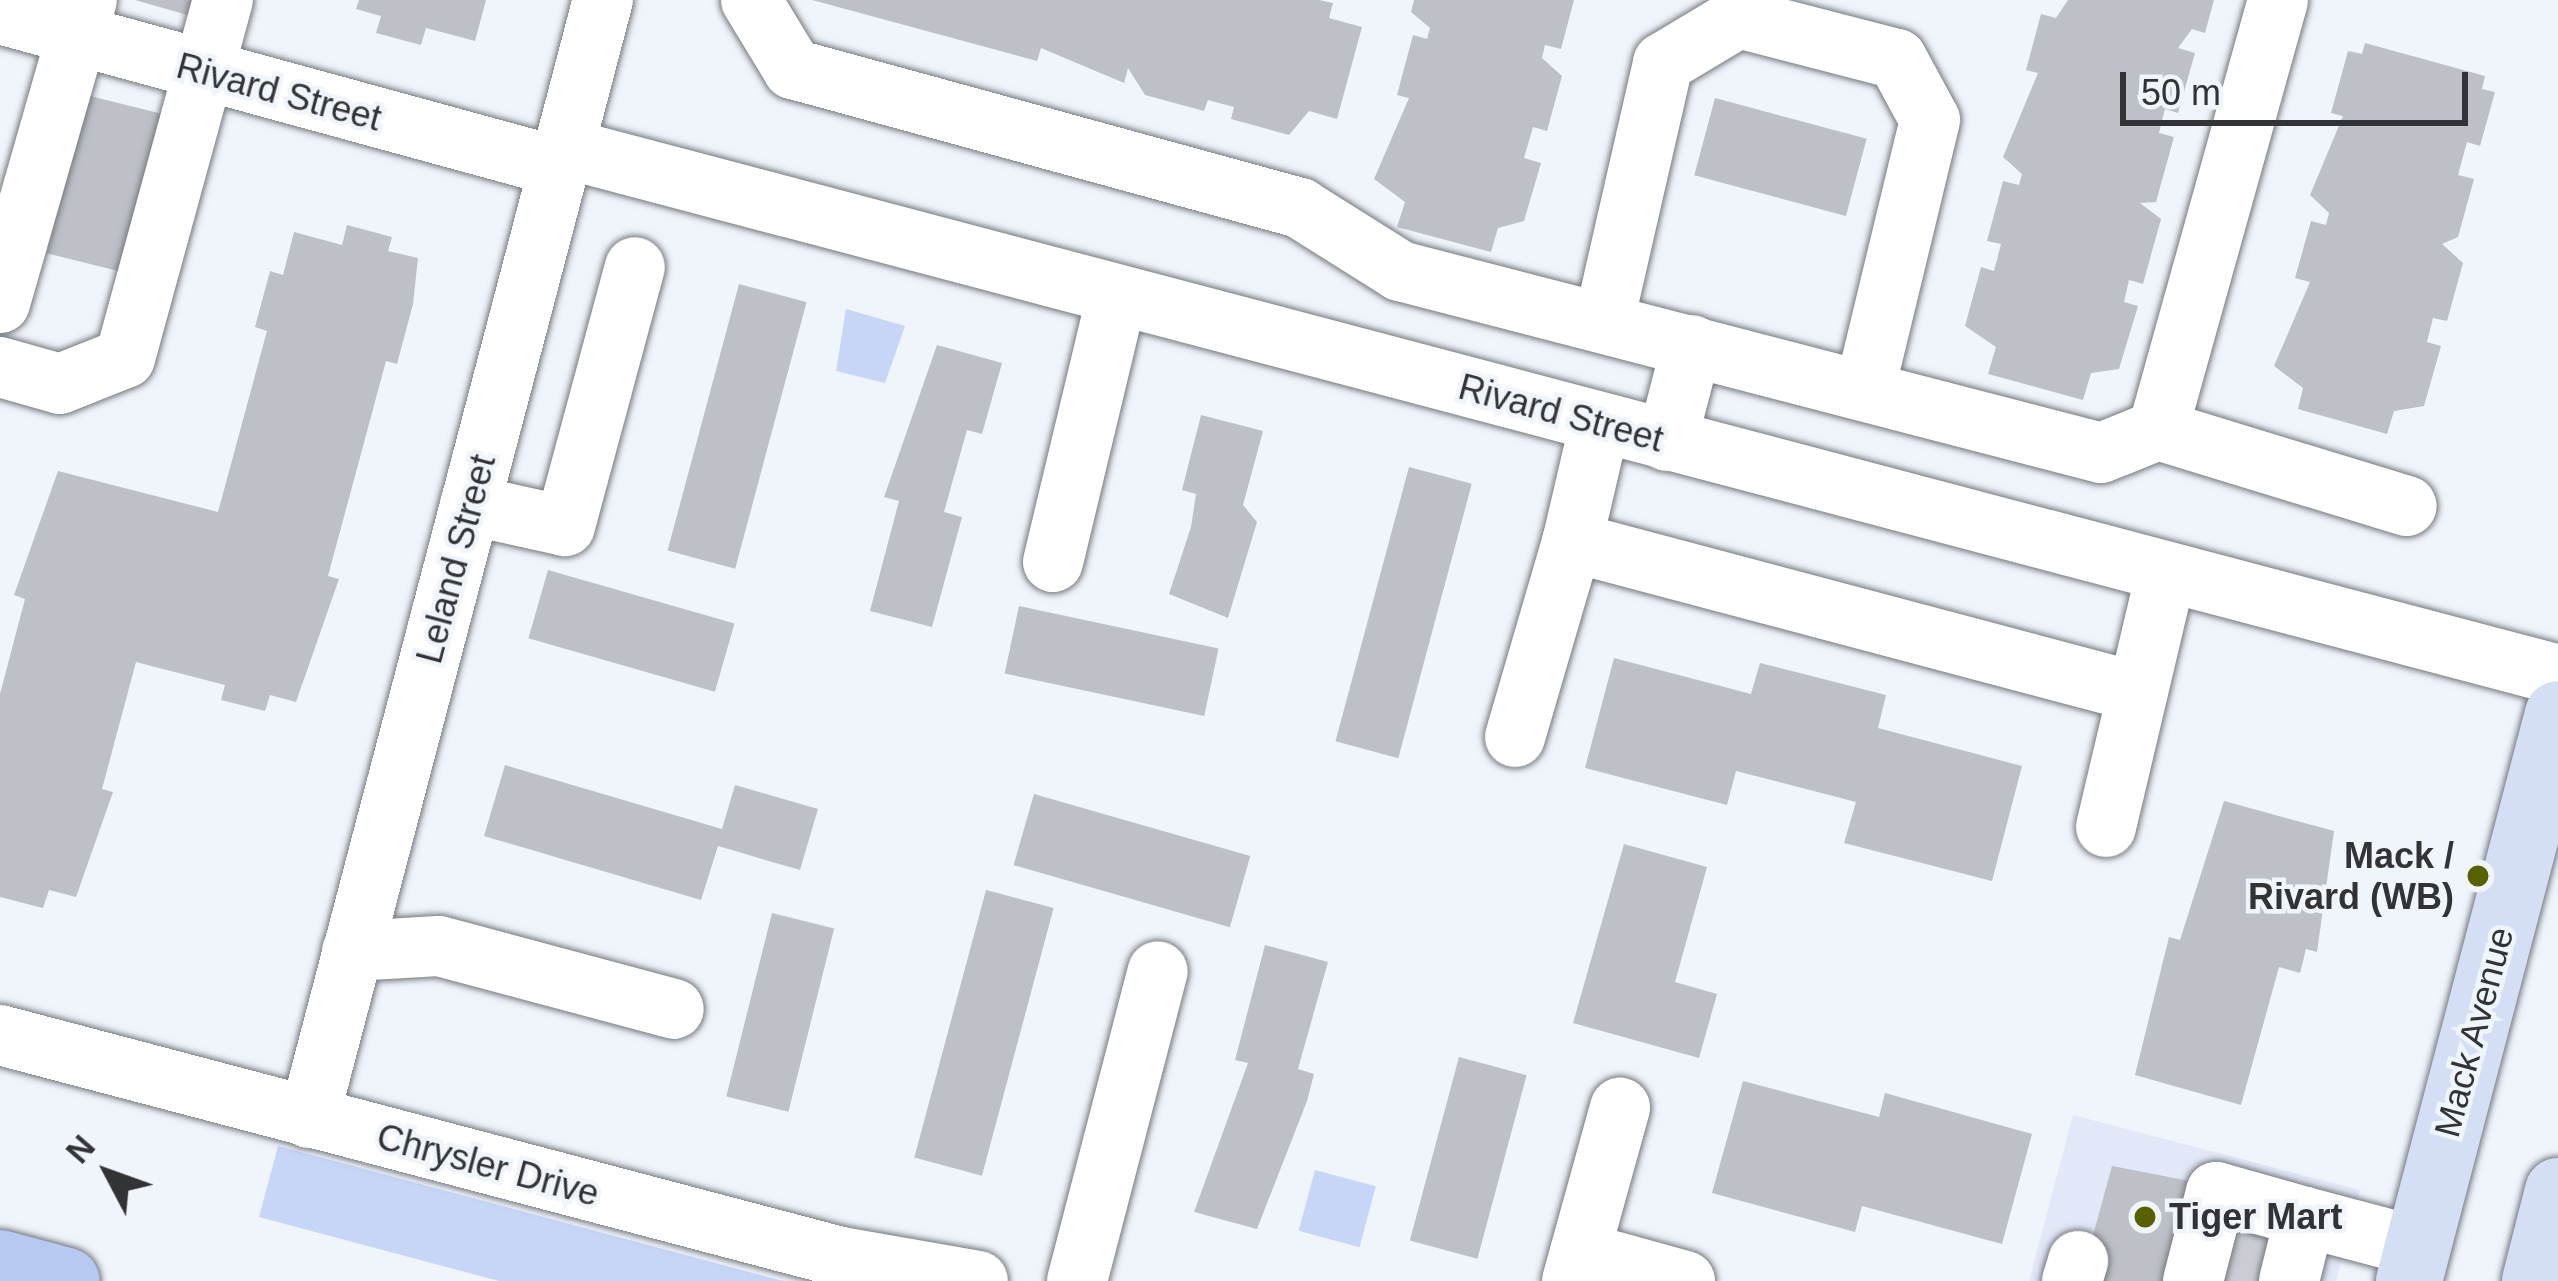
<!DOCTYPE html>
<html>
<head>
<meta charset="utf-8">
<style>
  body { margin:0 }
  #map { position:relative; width:2558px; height:1281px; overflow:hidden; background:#f0f4fb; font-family:Helvetica,sans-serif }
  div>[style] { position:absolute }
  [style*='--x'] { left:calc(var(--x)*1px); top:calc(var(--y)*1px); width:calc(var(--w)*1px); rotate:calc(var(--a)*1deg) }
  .built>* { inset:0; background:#e2e8f7 }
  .green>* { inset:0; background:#c7d6f7; transform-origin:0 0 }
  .building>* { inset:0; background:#bdc0c7; transform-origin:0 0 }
  .minor-tunnel>* { height:60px; margin-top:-30px; transform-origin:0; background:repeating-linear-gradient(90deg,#cacdd4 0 60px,transparent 0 90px) }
  .roads { filter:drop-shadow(0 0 3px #767980) drop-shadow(0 0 3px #767980) }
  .minor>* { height:60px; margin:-30px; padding:0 30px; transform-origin:30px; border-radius:30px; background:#fff }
  .major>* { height:66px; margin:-33px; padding:0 33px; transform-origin:33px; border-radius:33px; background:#d4dff6 }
  .highway>* { height:66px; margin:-33px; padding:0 33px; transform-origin:33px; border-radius:33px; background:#b7c9f0 }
  .dots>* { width:33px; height:33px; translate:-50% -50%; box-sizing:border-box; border:6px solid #f0f4fb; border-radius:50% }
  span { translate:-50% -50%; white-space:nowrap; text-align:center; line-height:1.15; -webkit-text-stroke:9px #f0f4fb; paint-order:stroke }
  .street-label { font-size:36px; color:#323336 }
  .poi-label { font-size:36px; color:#323336; font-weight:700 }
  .right { translate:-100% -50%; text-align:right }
  .left { translate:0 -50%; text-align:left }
  .north { position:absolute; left:48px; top:1113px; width:120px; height:120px; -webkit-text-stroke:9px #f0f4fb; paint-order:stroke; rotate:311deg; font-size:33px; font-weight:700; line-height:48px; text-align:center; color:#323336 }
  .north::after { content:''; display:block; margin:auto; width:42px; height:54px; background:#323336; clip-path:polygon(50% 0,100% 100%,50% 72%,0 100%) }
  .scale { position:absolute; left:2120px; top:72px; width:348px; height:54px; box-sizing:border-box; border:6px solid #323336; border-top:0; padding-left:15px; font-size:36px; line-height:42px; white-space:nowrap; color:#323336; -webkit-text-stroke:9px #f0f4fb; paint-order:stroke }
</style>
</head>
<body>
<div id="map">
  <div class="built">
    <div style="clip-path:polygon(2073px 1115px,2360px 1190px,2336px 1281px,2029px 1281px)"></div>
  </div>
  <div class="green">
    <div style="clip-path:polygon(846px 309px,905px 326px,885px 383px,836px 371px)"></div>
    <div style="clip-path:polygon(278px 1146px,779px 1280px,786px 1281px,499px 1281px,259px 1217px)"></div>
    <div style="left:1315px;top:1170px;width:63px;height:63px;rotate:15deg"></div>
  </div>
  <div class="building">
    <div style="clip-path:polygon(135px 0,202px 0,198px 18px)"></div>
    <div style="clip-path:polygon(359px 0,486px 0,475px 41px,426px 28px,421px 45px,376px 33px,381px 16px,356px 9px)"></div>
    <div style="clip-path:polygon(812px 0,1319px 0,1333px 3px,1329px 18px,1362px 27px,1337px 119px,1309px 111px,1289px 135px,1231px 119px,1234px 107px,1208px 100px,1204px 111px,1145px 95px,1128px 68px,1124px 83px,1041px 48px,1037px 61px)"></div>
    <div style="clip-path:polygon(1414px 0,1574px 0,1561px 49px,1545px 45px,1542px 58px,1562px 76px,1547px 131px,1533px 127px,1524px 158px,1541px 163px,1524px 221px,1498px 228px,1491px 252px,1397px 227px,1405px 202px,1374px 179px,1409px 98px,1397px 95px,1413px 35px,1427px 39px,1430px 28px,1411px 12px)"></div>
    <div style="clip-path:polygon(2068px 0,2214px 0,2205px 33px,2192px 29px,2178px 48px,2195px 53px,2178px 113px,2165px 109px,2159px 133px,2174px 137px,2156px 202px,2140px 203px,2161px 219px,2143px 284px,2129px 280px,2124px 302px,2138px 306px,2119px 369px,2091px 373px,2083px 400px,1988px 374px,1996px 347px,1965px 326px,1981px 267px,1994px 271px,2001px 244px,1987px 241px,2003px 181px,2019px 185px,2022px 174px,2003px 157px,2038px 73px,2026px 70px,2041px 14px,2056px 18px)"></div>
    <div style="clip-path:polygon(2365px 43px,2485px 76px,2482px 89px,2495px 92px,2480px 146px,2467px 142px,2458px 175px,2474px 179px,2458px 237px,2442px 244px,2463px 263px,2447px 321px,2433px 318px,2427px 342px,2441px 346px,2424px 406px,2394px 411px,2387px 434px,2298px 409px,2303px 388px,2274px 366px,2310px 282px,2295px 278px,2311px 221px,2326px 225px,2329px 213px,2310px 195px,2343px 116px,2331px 113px,2348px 51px,2362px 54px)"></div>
    <div style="left:86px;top:95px;width:81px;height:163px;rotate:14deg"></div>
    <div style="left:1715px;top:98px;width:157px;height:80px;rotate:15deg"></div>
    <div style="clip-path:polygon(347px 225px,392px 237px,388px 251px,418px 258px,413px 304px,397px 364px,386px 361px,328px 576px,339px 579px,296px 702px,270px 695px,265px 711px,221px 700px,225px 685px,136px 662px,102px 789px,113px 792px,76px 897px,49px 890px,43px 908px,0 897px,0 694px,25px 599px,14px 595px,58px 471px,218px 512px,267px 331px,255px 327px,270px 271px,283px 275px,294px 232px,342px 245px)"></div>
    <div style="left:739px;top:284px;width:70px;height:276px;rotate:15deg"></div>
    <div style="clip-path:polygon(937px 345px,1002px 363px,982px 434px,967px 430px,944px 512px,962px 517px,932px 627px,870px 611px,899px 501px,884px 497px)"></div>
    <div style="clip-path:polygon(1201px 415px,1263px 431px,1243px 505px,1257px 522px,1228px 618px,1169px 594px,1191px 527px,1196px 494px,1182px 490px)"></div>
    <div style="left:1409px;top:467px;width:65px;height:284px;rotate:15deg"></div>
    <div style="left:548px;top:570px;width:194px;height:71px;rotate:16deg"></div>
    <div style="left:1019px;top:606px;width:204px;height:69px;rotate:12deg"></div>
    <div style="clip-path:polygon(1614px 658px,1751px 694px,1760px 663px,1886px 695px,1878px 728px,2022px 766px,1992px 881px,1844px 843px,1856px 802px,1736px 771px,1727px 805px,1585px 768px)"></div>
    <div style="clip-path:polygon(505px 765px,722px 829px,735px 785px,818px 809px,800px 870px,718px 846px,701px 900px,484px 836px)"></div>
    <div style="left:1034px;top:794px;width:225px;height:74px;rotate:16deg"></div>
    <div style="clip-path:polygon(2224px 801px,2334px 831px,2317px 952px,2306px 949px,2300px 973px,2279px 967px,2241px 1105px,2135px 1075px,2169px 937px,2180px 940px)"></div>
    <div style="clip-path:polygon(1624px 844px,1707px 867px,1675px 982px,1717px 994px,1699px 1058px,1573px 1023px)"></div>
    <div style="left:986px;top:890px;width:70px;height:277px;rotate:15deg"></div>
    <div style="left:772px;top:913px;width:64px;height:189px;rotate:14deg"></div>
    <div style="clip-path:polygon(1265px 945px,1328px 962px,1298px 1069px,1314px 1074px,1307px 1101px,1257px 1229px,1194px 1212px,1248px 1063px,1235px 1060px)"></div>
    <div style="left:1459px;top:1057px;width:70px;height:190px;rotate:15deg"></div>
    <div style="clip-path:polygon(1743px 1081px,1879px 1117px,1885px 1093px,2032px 1134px,2002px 1244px,1862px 1206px,1855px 1232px,1712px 1193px)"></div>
    <div style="clip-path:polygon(2112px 1166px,2200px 1183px,2174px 1281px,2102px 1281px,2109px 1254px,2089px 1250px)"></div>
    <div style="clip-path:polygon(2240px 1211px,2290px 1224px,2274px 1281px,2221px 1281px)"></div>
  </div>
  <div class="minor-tunnel">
    <div style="--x:2227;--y:1261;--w:50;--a:13.8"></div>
  </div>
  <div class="roads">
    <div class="minor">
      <div style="--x:751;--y:0;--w:81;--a:58.7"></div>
      <div style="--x:793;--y:69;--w:526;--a:15.33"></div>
      <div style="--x:1300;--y:208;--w:118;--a:32.2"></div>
      <div style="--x:1400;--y:271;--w:724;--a:14.55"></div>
      <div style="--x:2101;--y:453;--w:61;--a:-22"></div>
      <div style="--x:2158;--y:430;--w:446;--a:-74.4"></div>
      <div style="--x:0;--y:14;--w:580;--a:15.31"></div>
      <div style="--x:564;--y:148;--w:2062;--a:14.8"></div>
      <div style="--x:0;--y:303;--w:315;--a:-74"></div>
      <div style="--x:1604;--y:321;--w:265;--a:-77.1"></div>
      <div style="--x:1663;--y:63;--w:87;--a:-31"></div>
      <div style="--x:1738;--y:18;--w:164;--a:14.5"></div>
      <div style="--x:1897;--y:59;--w:69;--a:61.6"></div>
      <div style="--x:1930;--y:120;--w:277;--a:103.6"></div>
      <div style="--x:0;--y:367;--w:62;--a:15.8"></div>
      <div style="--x:60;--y:384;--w:70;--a:-21.8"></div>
      <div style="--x:125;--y:358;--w:371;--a:-74.7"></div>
      <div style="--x:1600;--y:423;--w:122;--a:103.2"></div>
      <div style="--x:1572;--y:542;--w:585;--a:14.87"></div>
      <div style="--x:2158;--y:430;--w:260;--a:17"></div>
      <div style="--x:1667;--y:441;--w:99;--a:-75.4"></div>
      <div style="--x:470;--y:505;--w:97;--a:12.5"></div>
      <div style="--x:565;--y:526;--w:268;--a:-74.9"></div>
      <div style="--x:1053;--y:562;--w:275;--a:-76.5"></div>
      <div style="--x:1515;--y:737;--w:203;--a:-73.7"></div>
      <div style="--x:2106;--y:827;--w:260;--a:-76.7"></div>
      <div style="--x:352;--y:951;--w:87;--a:-3.3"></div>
      <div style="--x:439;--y:946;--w:243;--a:15"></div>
      <div style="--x:0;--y:1035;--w:870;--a:14.79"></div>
      <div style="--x:841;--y:1257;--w:139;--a:9.9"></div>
      <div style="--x:309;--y:1118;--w:1156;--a:-75.27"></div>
      <div style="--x:1580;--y:1252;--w:109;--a:15.4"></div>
      <div style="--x:1077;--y:1281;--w:320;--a:-75.4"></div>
      <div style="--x:1572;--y:1281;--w:180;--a:-74.5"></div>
      <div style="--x:2072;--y:1281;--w:21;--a:-73"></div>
      <div style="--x:2193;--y:1281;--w:92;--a:-75.5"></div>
      <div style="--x:2216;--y:1192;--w:92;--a:15.7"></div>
      <div style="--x:2289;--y:1281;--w:66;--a:-76"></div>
      <div style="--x:2305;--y:1217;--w:117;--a:14.9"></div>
    </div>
    <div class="major">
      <div style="--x:2409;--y:1281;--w:586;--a:-75.28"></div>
      <div style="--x:2535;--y:1281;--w:93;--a:-75.7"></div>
    </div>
    <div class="highway">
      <div style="--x:0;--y:1263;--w:69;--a:15"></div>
    </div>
  </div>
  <div class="dots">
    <div style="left:2478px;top:876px;background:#586100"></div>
    <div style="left:2145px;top:1217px;background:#586100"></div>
  </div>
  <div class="street-label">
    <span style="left:279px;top:92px;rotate:15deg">Rivard Street</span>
    <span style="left:1561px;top:413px;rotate:15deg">Rivard Street</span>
    <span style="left:456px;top:559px;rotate:-75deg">Leland Street</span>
    <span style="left:2474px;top:1032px;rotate:-75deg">Mack Avenue</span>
    <span style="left:488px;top:1165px;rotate:15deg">Chrysler Drive</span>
  </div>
  <div class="poi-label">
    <span class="right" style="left:2454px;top:876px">Mack /<br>Rivard (WB)</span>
    <span class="left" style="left:2169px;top:1217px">Tiger Mart</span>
  </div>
  <div class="north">N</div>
  <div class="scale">50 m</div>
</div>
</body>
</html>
